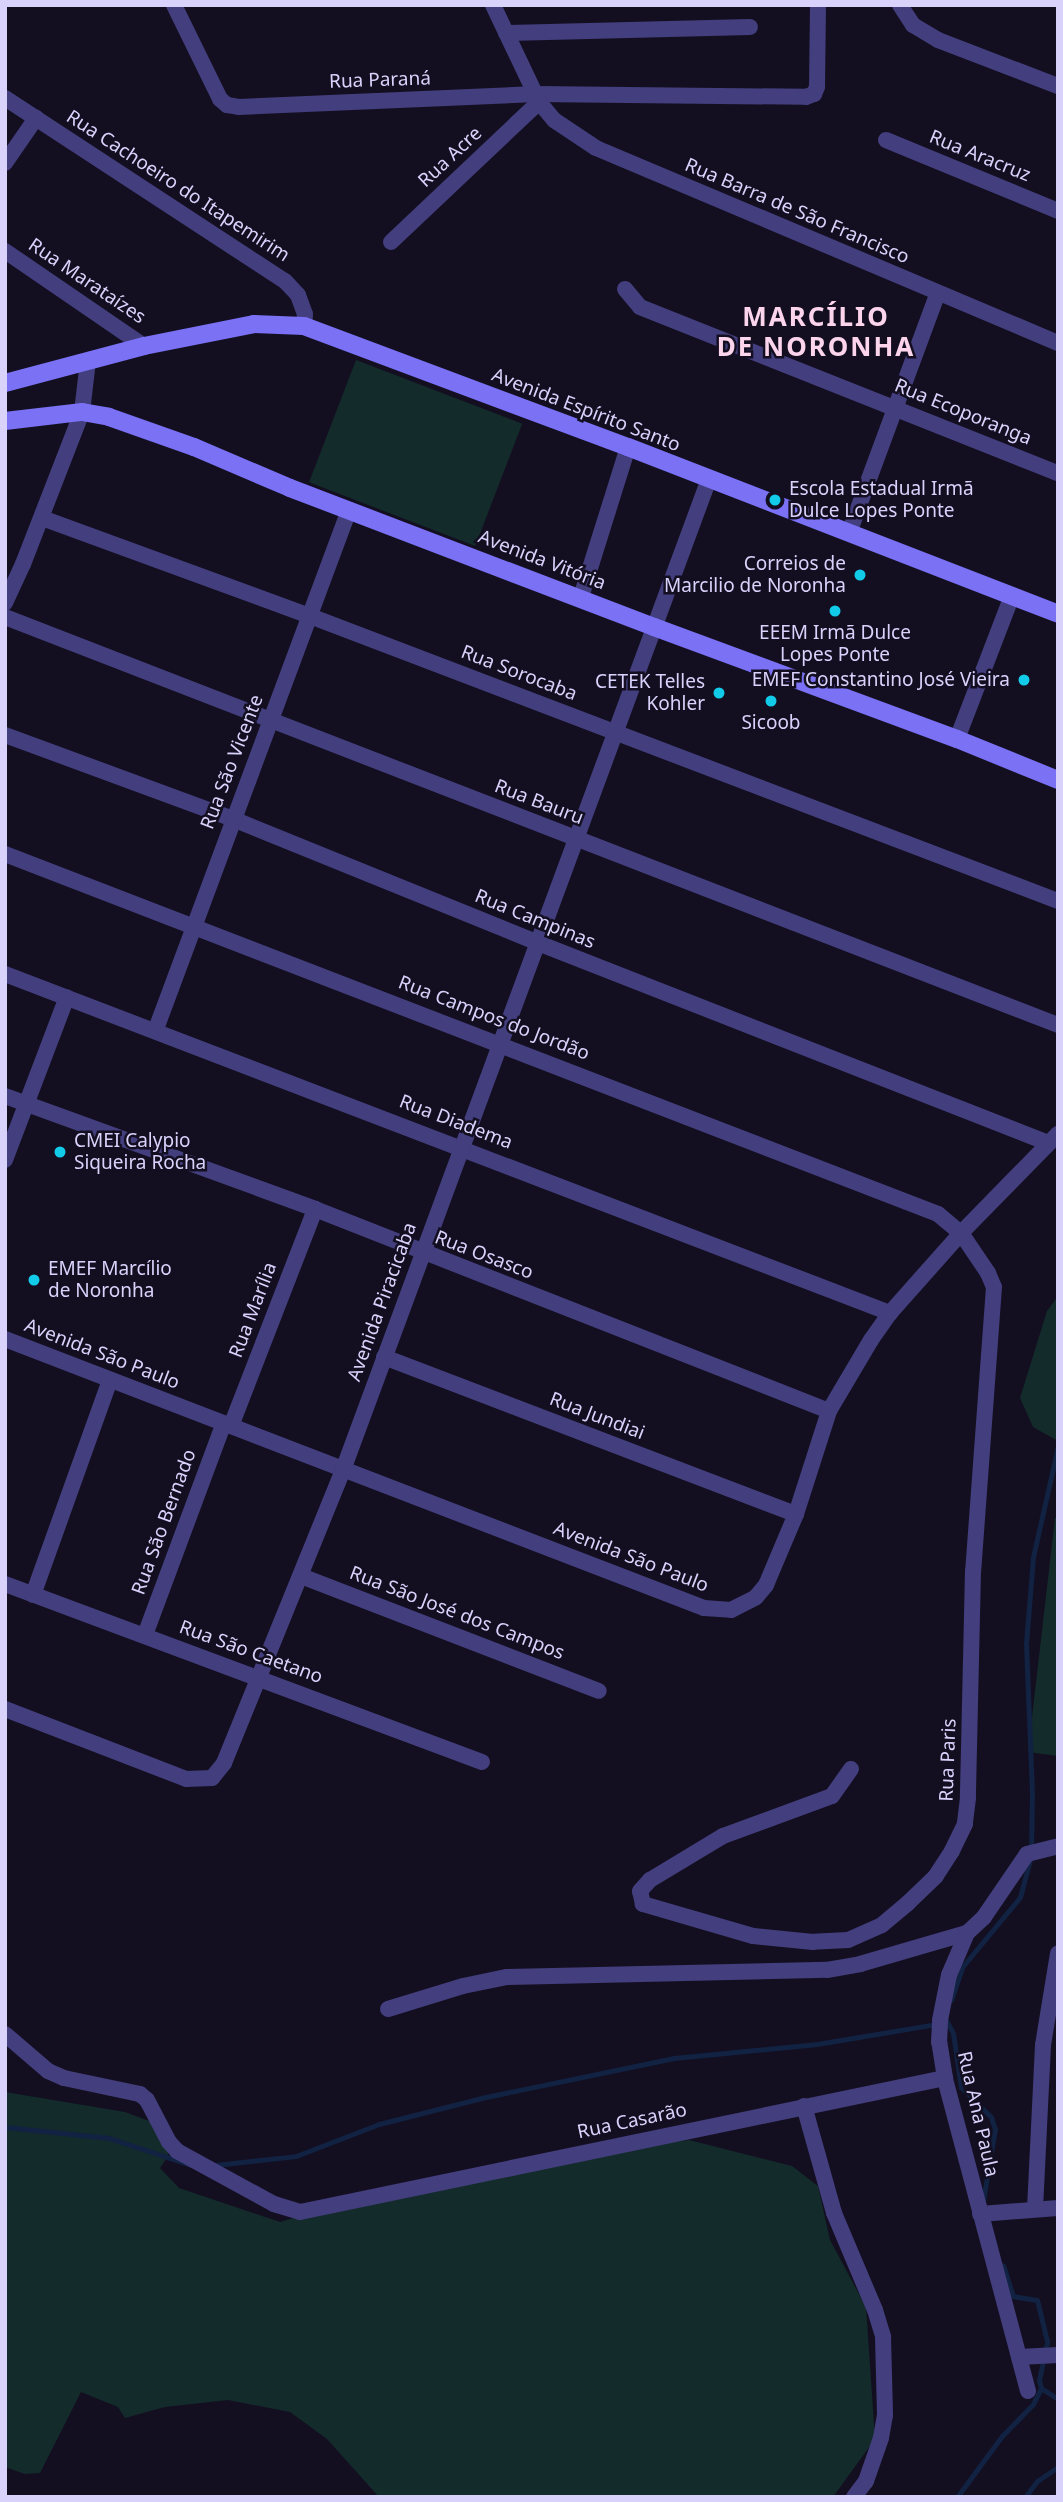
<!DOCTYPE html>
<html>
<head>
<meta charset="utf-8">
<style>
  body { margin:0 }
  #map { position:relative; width:1063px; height:2502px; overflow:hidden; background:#130f21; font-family:"Noto Sans",sans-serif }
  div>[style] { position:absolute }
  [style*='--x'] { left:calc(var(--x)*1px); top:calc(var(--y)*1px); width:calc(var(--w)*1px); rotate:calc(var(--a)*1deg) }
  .green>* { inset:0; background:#132b2b; transform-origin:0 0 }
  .stream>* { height:5px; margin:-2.5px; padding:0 2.5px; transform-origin:2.5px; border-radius:2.5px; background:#112243 }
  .street>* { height:16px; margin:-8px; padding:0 8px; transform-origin:8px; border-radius:8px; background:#433e7d }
  .secondary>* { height:18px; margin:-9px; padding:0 9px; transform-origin:9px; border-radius:9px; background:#7a71f5 }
  .dots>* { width:19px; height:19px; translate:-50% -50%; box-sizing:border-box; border:4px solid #130f21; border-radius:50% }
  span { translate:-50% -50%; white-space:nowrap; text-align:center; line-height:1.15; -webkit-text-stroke:5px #130f21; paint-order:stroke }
  .street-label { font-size:19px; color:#d9d3fc }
  .poi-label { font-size:19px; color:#d9d3fc }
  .left { translate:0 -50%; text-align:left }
  .right { translate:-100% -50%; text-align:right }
  .district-label { font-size:26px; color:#fcd5ec; font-weight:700; letter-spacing:2px }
  .frame { position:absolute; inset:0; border:7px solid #d9d3fc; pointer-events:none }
</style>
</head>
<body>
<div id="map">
  <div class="green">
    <div style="left:356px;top:360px;width:178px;height:131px;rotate:21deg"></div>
    <div style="clip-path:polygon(1058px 1296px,1058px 1441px,1033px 1427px,1020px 1398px,1047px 1311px)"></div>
    <div style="clip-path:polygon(1055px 1518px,1058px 1518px,1058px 1756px,1028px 1752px)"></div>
    <div style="clip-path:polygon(5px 2092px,125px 2112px,149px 2121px,156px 2126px,168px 2145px,168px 2156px,160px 2168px,179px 2188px,280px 2222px,320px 2210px,629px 2148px,689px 2140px,792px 2166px,818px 2186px,830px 2240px,866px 2307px,875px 2439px,833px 2497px,379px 2497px,327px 2439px,290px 2412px,228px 2400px,165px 2407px,125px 2418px,118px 2407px,81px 2392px,40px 2473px,25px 2474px,5px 2467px)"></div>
  </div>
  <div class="stream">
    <div style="--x:1031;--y:1849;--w:56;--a:-89"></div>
    <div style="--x:1032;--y:1793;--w:149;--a:-92.3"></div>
    <div style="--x:1026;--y:1644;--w:87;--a:-85.4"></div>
    <div style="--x:1033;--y:1557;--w:114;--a:-77.3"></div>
    <div style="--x:951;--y:2000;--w:36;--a:-71"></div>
    <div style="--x:963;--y:1966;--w:89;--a:-50.4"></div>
    <div style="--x:1020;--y:1897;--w:39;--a:-75"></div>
    <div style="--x:945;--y:2018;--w:17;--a:62"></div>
    <div style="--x:953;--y:2033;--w:55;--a:81.6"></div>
    <div style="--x:961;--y:2087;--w:42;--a:45"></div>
    <div style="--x:991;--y:2117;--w:13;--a:72"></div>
    <div style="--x:995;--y:2129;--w:73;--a:99.5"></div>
    <div style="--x:5;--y:2127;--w:105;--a:6"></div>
    <div style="--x:109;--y:2138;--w:86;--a:18.2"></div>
    <div style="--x:215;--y:2165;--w:81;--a:-6.3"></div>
    <div style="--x:296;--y:2156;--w:89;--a:-21.1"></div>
    <div style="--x:379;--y:2124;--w:110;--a:-14.2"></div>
    <div style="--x:486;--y:2097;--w:192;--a:-11.7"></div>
    <div style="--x:674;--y:2058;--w:144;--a:-5.6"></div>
    <div style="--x:817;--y:2044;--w:122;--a:-9.5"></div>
    <div style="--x:1041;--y:2388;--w:20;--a:33"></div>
    <div style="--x:957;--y:2497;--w:76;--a:-53.6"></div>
    <div style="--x:1002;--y:2436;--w:45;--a:-45.9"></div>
    <div style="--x:1033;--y:2404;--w:18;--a:-63"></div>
    <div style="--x:1041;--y:2388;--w:8;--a:-104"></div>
    <div style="--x:1039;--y:2380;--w:40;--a:-78"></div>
    <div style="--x:1047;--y:2341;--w:42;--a:-103.7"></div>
    <div style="--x:1037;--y:2300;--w:24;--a:-171"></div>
    <div style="--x:1013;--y:2296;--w:32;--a:-108"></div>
    <div style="--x:1025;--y:2497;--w:20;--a:-53"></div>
    <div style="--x:1037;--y:2481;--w:25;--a:-34"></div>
  </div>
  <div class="street">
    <div style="--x:174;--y:5;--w:105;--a:63.9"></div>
    <div style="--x:220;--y:99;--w:9;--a:41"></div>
    <div style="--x:227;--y:105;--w:12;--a:9"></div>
    <div style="--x:239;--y:107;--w:297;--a:-2.5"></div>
    <div style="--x:536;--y:94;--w:270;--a:0.6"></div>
    <div style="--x:806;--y:97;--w:9;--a:-21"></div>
    <div style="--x:814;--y:94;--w:8;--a:-67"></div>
    <div style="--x:817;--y:87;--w:82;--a:-89.3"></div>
    <div style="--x:493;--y:5;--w:107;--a:64.6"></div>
    <div style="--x:539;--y:102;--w:23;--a:50"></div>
    <div style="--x:554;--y:120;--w:50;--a:33.7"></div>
    <div style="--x:596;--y:148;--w:501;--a:22.88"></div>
    <div style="--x:900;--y:5;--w:24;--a:57"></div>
    <div style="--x:913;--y:25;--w:29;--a:31"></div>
    <div style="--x:938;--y:40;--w:129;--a:21"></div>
    <div style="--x:506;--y:33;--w:244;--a:-1.4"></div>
    <div style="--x:5;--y:98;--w:334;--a:33.2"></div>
    <div style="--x:285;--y:281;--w:19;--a:47"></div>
    <div style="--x:298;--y:295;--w:20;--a:70"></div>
    <div style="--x:305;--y:314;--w:12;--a:95"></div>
    <div style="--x:886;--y:140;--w:186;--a:22.4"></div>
    <div style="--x:5;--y:163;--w:55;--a:-55.4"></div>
    <div style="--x:391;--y:242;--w:204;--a:-43.4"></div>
    <div style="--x:5;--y:251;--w:168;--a:34.4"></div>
    <div style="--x:625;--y:289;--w:23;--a:50"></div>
    <div style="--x:640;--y:307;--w:450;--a:21.7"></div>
    <div style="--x:42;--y:518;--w:285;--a:20.1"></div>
    <div style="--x:310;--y:616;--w:800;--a:20.86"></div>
    <div style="--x:849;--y:533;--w:256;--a:-69.7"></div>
    <div style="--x:581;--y:597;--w:157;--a:-72.6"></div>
    <div style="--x:5;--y:603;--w:43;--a:-65.2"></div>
    <div style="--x:23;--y:564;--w:163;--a:-68.8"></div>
    <div style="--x:82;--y:412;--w:51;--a:-83.3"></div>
    <div style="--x:5;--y:617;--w:1129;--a:21.18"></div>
    <div style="--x:5;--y:735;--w:243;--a:20.2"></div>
    <div style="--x:233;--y:819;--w:329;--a:22.1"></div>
    <div style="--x:538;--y:943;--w:548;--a:21.41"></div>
    <div style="--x:957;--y:739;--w:153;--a:-69"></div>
    <div style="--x:5;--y:854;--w:1000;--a:21.1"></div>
    <div style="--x:938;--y:1214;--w:30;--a:40"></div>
    <div style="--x:961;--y:1233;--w:48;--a:56"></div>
    <div style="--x:988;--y:1273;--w:15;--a:67"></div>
    <div style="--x:994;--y:1287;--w:285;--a:94.2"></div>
    <div style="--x:973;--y:1571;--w:227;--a:91.3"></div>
    <div style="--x:968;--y:1798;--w:26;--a:97"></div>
    <div style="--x:965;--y:1824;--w:30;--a:116"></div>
    <div style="--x:952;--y:1851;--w:30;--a:123"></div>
    <div style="--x:936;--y:1876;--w:39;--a:136"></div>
    <div style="--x:908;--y:1903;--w:34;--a:140"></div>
    <div style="--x:882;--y:1925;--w:37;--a:156"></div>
    <div style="--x:848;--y:1940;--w:35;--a:177"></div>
    <div style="--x:813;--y:1942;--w:60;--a:-174.3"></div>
    <div style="--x:753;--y:1936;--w:115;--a:-163.8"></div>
    <div style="--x:643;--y:1904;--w:13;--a:-103"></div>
    <div style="--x:640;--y:1891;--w:15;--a:-48"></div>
    <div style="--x:650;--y:1880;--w:85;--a:-31.1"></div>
    <div style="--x:723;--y:1836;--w:116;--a:-20.2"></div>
    <div style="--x:832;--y:1796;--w:33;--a:-55"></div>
    <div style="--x:5;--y:974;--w:948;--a:20.96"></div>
    <div style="--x:156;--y:1029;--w:554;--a:-69.6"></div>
    <div style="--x:5;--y:1096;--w:330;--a:20"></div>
    <div style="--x:315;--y:1209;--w:552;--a:21.45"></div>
    <div style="--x:5;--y:1160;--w:174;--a:-69.2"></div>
    <div style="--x:5;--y:1339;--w:749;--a:21.05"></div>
    <div style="--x:704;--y:1608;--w:27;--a:4"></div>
    <div style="--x:731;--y:1610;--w:28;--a:-27"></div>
    <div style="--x:756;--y:1597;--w:16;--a:-50"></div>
    <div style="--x:766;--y:1585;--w:77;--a:-67.1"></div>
    <div style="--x:796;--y:1514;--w:108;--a:-72.2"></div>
    <div style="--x:829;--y:1411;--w:82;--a:-59.4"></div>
    <div style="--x:871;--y:1340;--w:33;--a:-55"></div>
    <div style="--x:890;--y:1313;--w:107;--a:-48.4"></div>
    <div style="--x:961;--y:1233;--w:139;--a:-45.6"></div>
    <div style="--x:384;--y:1357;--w:441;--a:20.9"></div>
    <div style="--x:231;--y:1426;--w:233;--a:-68.8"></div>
    <div style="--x:301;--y:1576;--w:319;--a:21.1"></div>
    <div style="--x:5;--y:1584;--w:509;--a:20.46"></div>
    <div style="--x:33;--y:1595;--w:228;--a:-70.3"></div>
    <div style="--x:145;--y:1635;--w:226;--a:-69.6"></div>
    <div style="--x:5;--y:1709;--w:194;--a:21.1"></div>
    <div style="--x:186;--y:1779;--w:26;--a:-2"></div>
    <div style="--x:212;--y:1778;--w:19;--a:-51"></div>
    <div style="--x:224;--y:1763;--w:316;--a:-67.9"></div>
    <div style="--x:343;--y:1470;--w:1056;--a:-69.73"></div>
    <div style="--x:388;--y:2009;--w:78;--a:-17"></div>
    <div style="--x:463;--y:1986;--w:45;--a:-11.6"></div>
    <div style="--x:507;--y:1977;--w:320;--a:-1.3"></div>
    <div style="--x:827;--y:1970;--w:34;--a:-10"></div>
    <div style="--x:860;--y:1964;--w:111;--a:-16.2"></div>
    <div style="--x:5;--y:2034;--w:57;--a:40.7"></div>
    <div style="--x:48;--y:2071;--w:17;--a:24"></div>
    <div style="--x:64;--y:2078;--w:78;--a:11.9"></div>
    <div style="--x:140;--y:2094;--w:9;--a:41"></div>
    <div style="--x:147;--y:2100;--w:47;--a:62.4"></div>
    <div style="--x:169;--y:2142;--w:12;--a:48"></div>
    <div style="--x:177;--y:2151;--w:111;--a:28.7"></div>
    <div style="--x:274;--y:2204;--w:27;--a:17"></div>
    <div style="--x:300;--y:2212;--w:659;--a:-11.74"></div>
    <div style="--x:804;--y:2106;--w:111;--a:74.3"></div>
    <div style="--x:834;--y:2213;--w:105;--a:67.1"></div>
    <div style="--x:875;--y:2310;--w:28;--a:73"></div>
    <div style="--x:883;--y:2337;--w:78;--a:88.5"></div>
    <div style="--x:885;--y:2415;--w:23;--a:100"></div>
    <div style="--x:881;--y:2438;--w:46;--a:109.2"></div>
    <div style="--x:866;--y:2481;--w:20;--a:127"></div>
    <div style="--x:1035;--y:2209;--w:164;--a:-87.2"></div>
    <div style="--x:1043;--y:2045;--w:93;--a:-80.7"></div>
    <div style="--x:980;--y:2214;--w:78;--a:-4.4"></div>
    <div style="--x:1019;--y:2357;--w:39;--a:-3"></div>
    <div style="--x:1028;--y:2391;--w:324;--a:-104.9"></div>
    <div style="--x:945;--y:2078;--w:36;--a:-99"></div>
    <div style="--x:939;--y:2042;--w:22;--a:-87"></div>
    <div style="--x:940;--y:2020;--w:46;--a:-78.7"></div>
    <div style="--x:949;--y:1975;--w:46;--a:-66.8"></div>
    <div style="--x:967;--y:1933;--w:23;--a:-43"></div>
    <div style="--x:984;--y:1917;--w:76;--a:-55.7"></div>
    <div style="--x:1027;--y:1854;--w:32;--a:-14"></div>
  </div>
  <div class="secondary">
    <div style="--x:5;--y:383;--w:144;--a:-14.9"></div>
    <div style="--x:144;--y:346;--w:112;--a:-11.3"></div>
    <div style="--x:254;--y:324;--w:50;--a:2.3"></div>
    <div style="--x:304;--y:326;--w:346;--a:20.5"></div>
    <div style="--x:628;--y:447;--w:461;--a:21.2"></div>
    <div style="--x:5;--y:421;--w:78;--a:-6.7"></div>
    <div style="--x:82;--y:412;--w:27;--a:10"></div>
    <div style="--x:109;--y:417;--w:90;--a:19.4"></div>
    <div style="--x:194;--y:447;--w:104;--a:23.1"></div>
    <div style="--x:290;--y:488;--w:390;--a:20.9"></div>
    <div style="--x:654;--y:627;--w:323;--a:20.3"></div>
    <div style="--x:957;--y:739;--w:109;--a:22.1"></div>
  </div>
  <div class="dots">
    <div style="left:775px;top:500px;background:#11cbe9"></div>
    <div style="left:860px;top:575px;background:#11cbe9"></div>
    <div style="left:835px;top:611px;background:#11cbe9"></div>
    <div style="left:1024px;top:680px;background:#11cbe9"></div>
    <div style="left:719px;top:693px;background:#11cbe9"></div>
    <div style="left:771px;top:701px;background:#11cbe9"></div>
    <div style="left:60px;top:1152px;background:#11cbe9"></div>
    <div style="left:34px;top:1280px;background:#11cbe9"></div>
  </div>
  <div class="street-label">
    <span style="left:380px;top:80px;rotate:-2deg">Rua Paraná</span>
    <span style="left:980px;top:156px;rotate:22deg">Rua Aracruz</span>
    <span style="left:450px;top:157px;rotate:-43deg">Rua Acre</span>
    <span style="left:178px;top:186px;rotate:33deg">Rua Cachoeiro do Itapemirim</span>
    <span style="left:797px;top:211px;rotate:23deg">Rua Barra de São Francisco</span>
    <span style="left:87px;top:281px;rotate:34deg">Rua Marataízes</span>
    <span style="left:586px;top:410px;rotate:21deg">Avenida Espírito Santo</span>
    <span style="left:963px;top:412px;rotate:22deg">Rua Ecoporanga</span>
    <span style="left:542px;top:560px;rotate:21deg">Avenida Vitória</span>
    <span style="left:519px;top:673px;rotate:21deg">Rua Sorocaba</span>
    <span style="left:232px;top:762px;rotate:-69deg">Rua São Vicente</span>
    <span style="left:539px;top:802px;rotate:21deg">Rua Bauru</span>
    <span style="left:535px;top:919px;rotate:22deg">Rua Campinas</span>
    <span style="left:494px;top:1018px;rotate:21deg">Rua Campos do Jordão</span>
    <span style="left:456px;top:1122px;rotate:21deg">Rua Diadema</span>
    <span style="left:484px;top:1255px;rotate:21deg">Rua Osasco</span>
    <span style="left:382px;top:1302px;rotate:-70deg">Avenida Piracicaba</span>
    <span style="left:253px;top:1310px;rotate:-69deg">Rua Marília</span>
    <span style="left:102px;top:1354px;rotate:21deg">Avenida São Paulo</span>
    <span style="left:597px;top:1416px;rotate:21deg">Rua Jundiai</span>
    <span style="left:164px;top:1522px;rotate:-70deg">Rua São Bernado</span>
    <span style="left:631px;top:1557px;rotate:21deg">Avenida São Paulo</span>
    <span style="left:457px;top:1613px;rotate:21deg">Rua São José dos Campos</span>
    <span style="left:251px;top:1652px;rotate:20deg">Rua São Caetano</span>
    <span style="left:948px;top:1760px;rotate:-88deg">Rua Paris</span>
    <span style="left:978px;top:2114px;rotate:77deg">Rua Ana Paula</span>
    <span style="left:632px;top:2121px;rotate:-12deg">Rua Casarão</span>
  </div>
  <div class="poi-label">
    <span class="left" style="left:789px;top:500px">Escola Estadual Irmã<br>Dulce Lopes Ponte</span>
    <span class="right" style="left:846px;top:575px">Correios de<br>Marcilio de Noronha</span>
    <span style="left:835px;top:644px">EEEM Irmã Dulce<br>Lopes Ponte</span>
    <span class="right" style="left:1010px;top:680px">EMEF Constantino José Vieira</span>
    <span class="right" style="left:705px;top:693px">CETEK Telles<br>Kohler</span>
    <span style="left:771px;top:723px">Sicoob</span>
    <span class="left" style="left:74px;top:1152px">CMEI Calypio<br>Siqueira Rocha</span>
    <span class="left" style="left:48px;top:1280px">EMEF Marcílio<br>de Noronha</span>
  </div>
  <div class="district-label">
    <span style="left:816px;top:332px">MARCÍLIO<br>DE NORONHA</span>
  </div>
  <div class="frame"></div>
</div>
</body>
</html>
